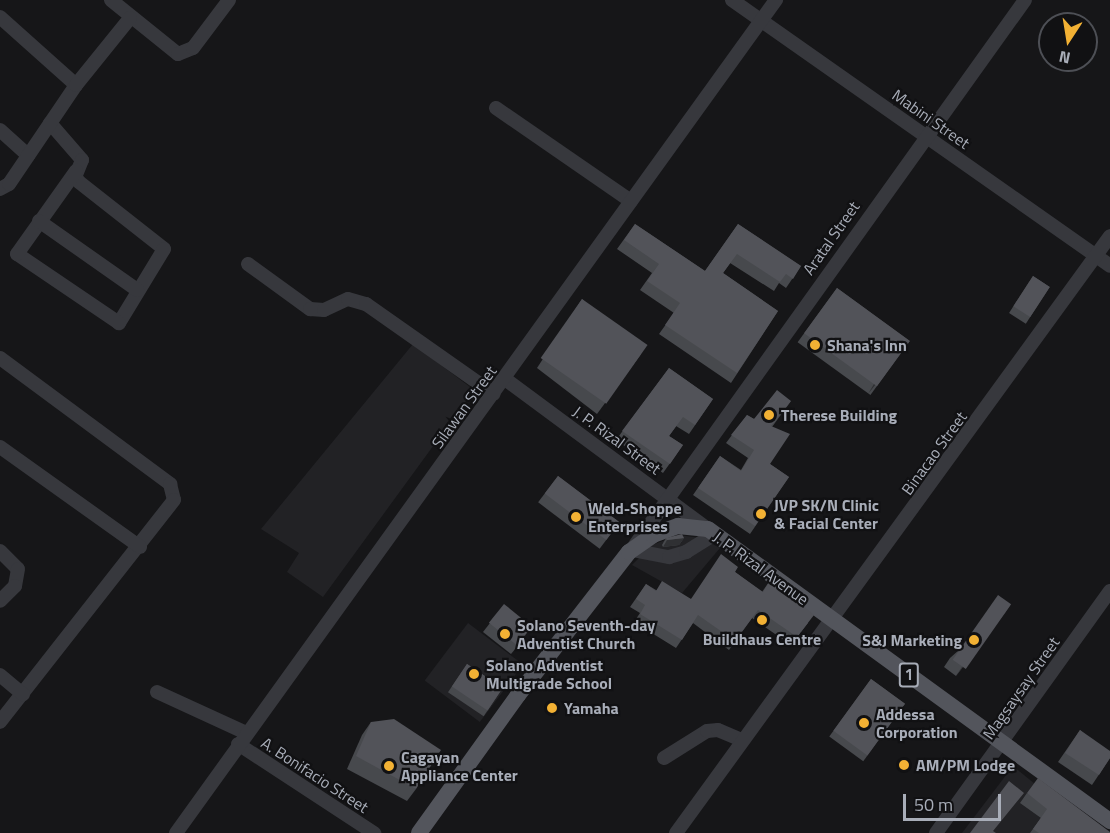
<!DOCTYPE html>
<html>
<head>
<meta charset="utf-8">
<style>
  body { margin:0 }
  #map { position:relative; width:1110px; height:833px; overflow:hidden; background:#161618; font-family:"Titillium Web",sans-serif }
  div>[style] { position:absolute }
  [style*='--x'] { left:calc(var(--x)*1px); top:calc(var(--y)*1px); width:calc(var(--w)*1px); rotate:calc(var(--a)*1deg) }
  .built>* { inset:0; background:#222225; transform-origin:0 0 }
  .minor>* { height:14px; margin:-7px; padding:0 7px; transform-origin:7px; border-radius:7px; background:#37383d }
  .major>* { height:16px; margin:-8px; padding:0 8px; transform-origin:8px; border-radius:8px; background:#53555c }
  .wall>* { inset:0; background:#47494d; transform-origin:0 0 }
  .shaded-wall>* { inset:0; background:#2f3033 }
  .building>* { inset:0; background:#525359; transform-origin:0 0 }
  .dots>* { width:16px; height:16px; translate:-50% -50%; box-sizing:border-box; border:3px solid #111113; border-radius:50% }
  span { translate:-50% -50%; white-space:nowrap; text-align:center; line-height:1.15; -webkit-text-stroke:4.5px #111113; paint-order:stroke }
  .shield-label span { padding:2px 4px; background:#111113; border:2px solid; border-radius:4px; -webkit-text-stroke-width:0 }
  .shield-label { font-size:15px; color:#a8adb8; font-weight:700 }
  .street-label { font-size:16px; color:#a8adb8 }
  .poi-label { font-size:16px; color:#a8adb8; font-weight:700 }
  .left { translate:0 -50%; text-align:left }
  .right { translate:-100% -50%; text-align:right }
  .north { position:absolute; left:1038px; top:12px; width:60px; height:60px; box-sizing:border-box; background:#111113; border:2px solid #4d4f55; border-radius:50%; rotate:192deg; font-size:16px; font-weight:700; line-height:24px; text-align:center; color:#a8adb8 }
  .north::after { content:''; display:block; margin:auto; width:21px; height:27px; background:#f2b134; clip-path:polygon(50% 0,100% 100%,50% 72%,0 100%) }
  .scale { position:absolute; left:903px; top:794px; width:98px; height:27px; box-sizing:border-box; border:3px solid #a8adb8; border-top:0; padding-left:8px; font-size:18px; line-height:21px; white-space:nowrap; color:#a8adb8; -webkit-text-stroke:4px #111113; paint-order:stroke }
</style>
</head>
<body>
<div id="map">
  <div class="built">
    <div style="clip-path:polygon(413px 344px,474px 390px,323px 597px,287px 572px,299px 553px,261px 529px)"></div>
    <div style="clip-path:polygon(679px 535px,701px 538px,720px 548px,682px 593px,632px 565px,652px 545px)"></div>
    <div style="left:468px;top:623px;width:69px;height:72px;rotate:37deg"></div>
    <div style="clip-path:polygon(1013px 766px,1095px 833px,962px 833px)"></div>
  </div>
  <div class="minor">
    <div style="--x:111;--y:0;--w:86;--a:38.9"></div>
    <div style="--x:178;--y:54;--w:16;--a:-22"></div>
    <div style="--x:193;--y:48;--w:60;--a:-53.1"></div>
    <div style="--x:732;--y:0;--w:462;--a:35.1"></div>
    <div style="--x:0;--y:17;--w:102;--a:41.8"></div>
    <div style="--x:496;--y:108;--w:164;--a:34.6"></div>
    <div style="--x:50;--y:123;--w:49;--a:49.1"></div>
    <div style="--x:82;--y:160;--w:18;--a:112"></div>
    <div style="--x:75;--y:177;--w:6;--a:51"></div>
    <div style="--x:79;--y:182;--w:108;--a:38.2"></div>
    <div style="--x:164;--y:249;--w:87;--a:121.3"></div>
    <div style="--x:119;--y:323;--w:123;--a:-145.9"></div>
    <div style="--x:17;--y:254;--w:102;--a:-54.6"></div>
    <div style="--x:0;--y:130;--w:38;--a:42"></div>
    <div style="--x:0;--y:189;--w:10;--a:-29"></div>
    <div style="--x:9;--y:184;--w:120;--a:-55.9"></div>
    <div style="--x:76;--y:85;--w:86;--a:-51.1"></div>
    <div style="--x:39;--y:221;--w:120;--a:35.1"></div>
    <div style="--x:248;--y:264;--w:77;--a:36"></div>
    <div style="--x:310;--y:309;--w:14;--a:4"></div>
    <div style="--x:324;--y:310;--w:26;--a:-25"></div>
    <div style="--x:348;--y:299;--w:19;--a:16"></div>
    <div style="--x:366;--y:304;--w:156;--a:35.1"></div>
    <div style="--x:0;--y:358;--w:212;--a:36.5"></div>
    <div style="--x:170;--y:484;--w:16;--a:76"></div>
    <div style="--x:174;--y:500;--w:282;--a:128.1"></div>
    <div style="--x:505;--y:379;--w:252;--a:36.5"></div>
    <div style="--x:0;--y:447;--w:172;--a:35.5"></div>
    <div style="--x:635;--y:545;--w:670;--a:-54.41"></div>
    <div style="--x:632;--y:550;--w:38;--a:11"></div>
    <div style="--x:669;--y:557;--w:18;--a:-16"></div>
    <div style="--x:686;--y:552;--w:34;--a:-32"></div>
    <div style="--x:0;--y:551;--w:25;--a:45"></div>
    <div style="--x:18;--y:569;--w:17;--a:100"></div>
    <div style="--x:15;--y:586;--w:21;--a:135"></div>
    <div style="--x:0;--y:675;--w:30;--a:40"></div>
    <div style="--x:157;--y:692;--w:98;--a:24.7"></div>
    <div style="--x:238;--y:744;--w:163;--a:33.2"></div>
    <div style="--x:664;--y:758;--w:51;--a:-32.1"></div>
    <div style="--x:707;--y:731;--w:11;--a:-5"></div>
    <div style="--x:718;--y:730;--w:26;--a:23"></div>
    <div style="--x:176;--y:833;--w:1027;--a:-54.24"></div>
    <div style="--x:676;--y:833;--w:738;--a:-53.98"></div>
    <div style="--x:936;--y:833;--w:298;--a:-54.3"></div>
  </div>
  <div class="major">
    <div style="--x:419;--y:833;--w:170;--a:-54.3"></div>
    <div style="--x:518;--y:695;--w:181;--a:-52.2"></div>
    <div style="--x:629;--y:552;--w:29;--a:-35"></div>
    <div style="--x:653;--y:535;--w:27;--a:-20"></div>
    <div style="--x:678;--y:526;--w:30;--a:6"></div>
    <div style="--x:708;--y:529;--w:497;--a:36"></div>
  </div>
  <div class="wall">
    <div style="clip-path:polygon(635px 224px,705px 271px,738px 224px,801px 266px,786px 288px,779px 283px,774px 291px,730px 263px,723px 273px,778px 311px,731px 383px,659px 334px,674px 313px,640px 290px,652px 273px,617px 249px)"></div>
    <div style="left:1033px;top:276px;width:20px;height:44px;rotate:33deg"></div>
    <div style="left:837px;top:288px;width:90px;height:67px;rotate:36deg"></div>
    <div style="clip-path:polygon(582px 299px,641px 354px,597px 414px,537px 368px)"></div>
    <div style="clip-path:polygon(669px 368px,713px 399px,689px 434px,676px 426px,669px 436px,683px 445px,663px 473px,616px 440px)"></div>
    <div style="clip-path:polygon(791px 401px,772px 427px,770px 464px,789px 477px,750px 534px,693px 495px,720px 456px,741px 470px,748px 458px,726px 443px,747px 415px,754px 419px)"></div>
    <div style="left:558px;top:476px;width:77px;height:33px;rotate:37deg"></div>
    <div style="clip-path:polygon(666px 538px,684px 538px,679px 545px,663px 547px,662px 545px)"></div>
    <div style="clip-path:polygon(735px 572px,762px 592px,771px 579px,808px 623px,791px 645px,752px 618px,729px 650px,693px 623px,676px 648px,634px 622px,640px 613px,630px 607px,646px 584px,656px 590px,691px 599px)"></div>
    <div style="clip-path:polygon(1011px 604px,956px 676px,944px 667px,950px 658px)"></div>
    <div style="clip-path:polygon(490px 623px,526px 636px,511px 654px,483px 632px)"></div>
    <div style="left:467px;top:664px;width:43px;height:34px;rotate:34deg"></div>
    <div style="left:871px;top:679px;width:42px;height:71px;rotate:36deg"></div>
    <div style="clip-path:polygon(371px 722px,416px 789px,407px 801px,347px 769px,362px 735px)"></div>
    <div style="clip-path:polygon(1080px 730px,1110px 758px,1092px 785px,1058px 762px)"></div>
    <div style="clip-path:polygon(1027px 793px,1110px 833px,1030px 833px,1041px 818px,1020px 803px)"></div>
  </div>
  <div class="shaded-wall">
    <div style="clip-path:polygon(910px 341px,903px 350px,868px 394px,874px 384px)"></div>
    <div style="clip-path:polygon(684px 538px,679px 545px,663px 547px,667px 540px)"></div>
    <div style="clip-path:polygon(1011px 604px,1005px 613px,956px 676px,962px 667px)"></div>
  </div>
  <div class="building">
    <div style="clip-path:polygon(635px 224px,705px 271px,738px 224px,801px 266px,793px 279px,786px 274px,780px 282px,737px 254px,723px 273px,778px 311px,737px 373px,665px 325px,680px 303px,647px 281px,659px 264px,624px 240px)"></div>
    <div style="left:1033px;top:276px;width:20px;height:36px;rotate:33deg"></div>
    <div style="left:837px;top:288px;width:90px;height:56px;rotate:36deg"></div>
    <div style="left:582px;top:299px;width:80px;height:72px;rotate:35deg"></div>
    <div style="clip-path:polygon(669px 368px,713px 399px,695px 425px,683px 417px,669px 436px,683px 445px,670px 464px,622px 431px)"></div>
    <div style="clip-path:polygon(777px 390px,791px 401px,771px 426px,790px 434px,770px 464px,789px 477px,755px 526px,698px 488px,720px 456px,741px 471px,754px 450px,731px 435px,747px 415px,754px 419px)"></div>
    <div style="left:558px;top:476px;width:77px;height:22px;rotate:37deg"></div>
    <div style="clip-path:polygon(682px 534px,684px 538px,667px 540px,666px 538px)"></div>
    <div style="clip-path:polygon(721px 554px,738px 567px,735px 572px,763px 592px,771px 579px,814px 615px,797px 637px,758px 610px,735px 641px,698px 615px,682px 640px,640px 614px,645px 605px,636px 599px,646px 584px,656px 591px,662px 581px,691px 599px)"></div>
    <div style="left:998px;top:595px;width:16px;height:79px;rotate:35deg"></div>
    <div style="left:504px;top:604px;width:36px;height:24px;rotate:39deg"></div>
    <div style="left:467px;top:664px;width:43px;height:27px;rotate:34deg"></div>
    <div style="left:871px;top:679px;width:42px;height:64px;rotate:36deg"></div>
    <div style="clip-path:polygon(394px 719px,441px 750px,416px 789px,356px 756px,371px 722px)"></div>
    <div style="clip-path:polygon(1080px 730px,1110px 751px,1110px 758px,1099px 775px,1065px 753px)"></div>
    <div style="clip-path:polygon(1038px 778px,1110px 832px,1110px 833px,1039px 833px,1033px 829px,1047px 809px,1027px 793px)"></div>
    <div style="clip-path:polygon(1009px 781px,1024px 793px,993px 831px,996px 833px,970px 833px)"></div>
  </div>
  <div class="dots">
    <div style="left:815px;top:345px;background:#f2b134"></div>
    <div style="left:769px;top:415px;background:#f2b134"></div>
    <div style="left:761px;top:514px;background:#f2b134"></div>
    <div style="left:576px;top:517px;background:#f2b134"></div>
    <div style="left:762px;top:620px;background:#f2b134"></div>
    <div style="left:505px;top:634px;background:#f2b134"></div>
    <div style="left:974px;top:640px;background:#f2b134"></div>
    <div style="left:474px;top:674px;background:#f2b134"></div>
    <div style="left:552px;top:708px;background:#f2b134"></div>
    <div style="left:864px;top:723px;background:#f2b134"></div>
    <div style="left:904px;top:765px;background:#f2b134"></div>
    <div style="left:389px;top:766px;background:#f2b134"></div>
  </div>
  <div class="shield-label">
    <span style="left:909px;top:675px">1</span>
  </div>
  <div class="street-label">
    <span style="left:931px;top:119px;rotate:35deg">Mabini Street</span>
    <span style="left:831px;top:238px;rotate:-55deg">Aratal Street</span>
    <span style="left:464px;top:407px;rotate:-54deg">Silawan Street</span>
    <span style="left:617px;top:440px;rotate:36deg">J. P. Rizal Street</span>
    <span style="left:934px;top:453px;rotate:-54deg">Binacao Street</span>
    <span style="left:761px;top:568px;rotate:36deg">J. P. Rizal Avenue</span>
    <span style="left:1021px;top:688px;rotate:-55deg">Magsaysay Street</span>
    <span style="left:315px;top:775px;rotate:33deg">A. Bonifacio Street</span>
  </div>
  <div class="poi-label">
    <span class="left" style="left:827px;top:345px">Shana's Inn</span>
    <span class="left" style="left:781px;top:415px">Therese Building</span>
    <span class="left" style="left:774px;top:514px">JVP SK/N Clinic<br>&amp; Facial Center</span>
    <span class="left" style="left:588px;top:517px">Weld-Shoppe<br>Enterprises</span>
    <span class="left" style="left:517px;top:634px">Solano Seventh-day<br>Adventist Church</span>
    <span style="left:762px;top:639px">Buildhaus Centre</span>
    <span class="right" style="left:962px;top:640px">S&amp;J Marketing</span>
    <span class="left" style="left:486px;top:674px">Solano Adventist<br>Multigrade School</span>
    <span class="left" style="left:564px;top:708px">Yamaha</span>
    <span class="left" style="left:876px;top:723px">Addessa<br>Corporation</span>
    <span class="left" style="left:401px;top:766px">Cagayan<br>Appliance Center</span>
    <span class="left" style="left:916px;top:765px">AM/PM Lodge</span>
  </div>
  <div class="north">N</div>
  <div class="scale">50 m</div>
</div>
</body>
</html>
